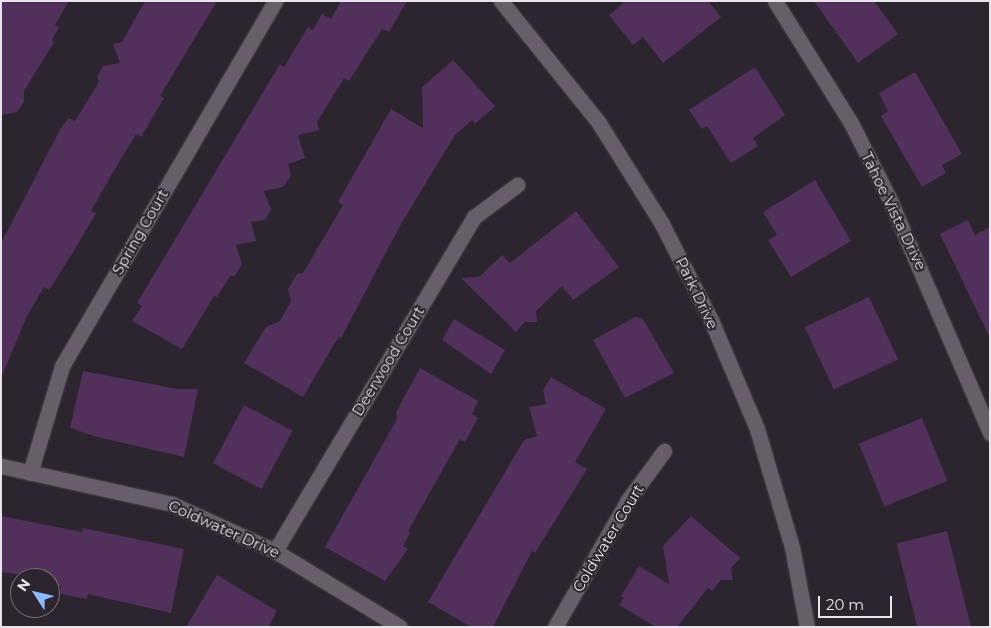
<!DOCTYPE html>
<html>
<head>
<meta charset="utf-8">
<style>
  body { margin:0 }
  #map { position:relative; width:991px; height:628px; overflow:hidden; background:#2c242e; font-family:Montserrat,sans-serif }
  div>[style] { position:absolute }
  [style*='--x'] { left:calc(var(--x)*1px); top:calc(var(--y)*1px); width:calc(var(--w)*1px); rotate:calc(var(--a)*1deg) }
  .building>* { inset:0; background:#51315c; transform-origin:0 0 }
  .roads { filter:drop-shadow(0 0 1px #474149) drop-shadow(0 0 1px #474149) }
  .minor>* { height:15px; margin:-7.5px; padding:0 7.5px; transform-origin:7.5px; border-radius:7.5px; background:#675e6a }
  span { translate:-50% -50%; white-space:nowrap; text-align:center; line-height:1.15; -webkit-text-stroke:4px #2c242e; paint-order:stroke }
  .street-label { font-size:15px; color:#e9e4eb }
  .frame { position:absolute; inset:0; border:2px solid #e9e4eb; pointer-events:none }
  .north { position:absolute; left:10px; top:568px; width:50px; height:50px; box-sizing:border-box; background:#2c242e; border:1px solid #78717a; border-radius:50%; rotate:305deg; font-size:14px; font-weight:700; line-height:20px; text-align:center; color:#e9e4eb }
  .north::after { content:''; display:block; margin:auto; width:18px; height:22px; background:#8bb9fc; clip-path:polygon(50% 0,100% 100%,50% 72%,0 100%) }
  .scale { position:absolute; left:818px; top:596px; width:74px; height:22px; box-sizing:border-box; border:2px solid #e9e4eb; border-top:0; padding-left:6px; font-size:15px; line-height:18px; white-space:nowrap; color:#e9e4eb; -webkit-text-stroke:4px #2c242e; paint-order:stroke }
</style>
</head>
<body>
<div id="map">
  <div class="building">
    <div style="clip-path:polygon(1px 1px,69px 1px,55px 25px,59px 27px,52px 39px,54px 42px,24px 91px,24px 102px,17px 112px,1px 115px)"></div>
    <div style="clip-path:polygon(145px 1px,217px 1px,160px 96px,164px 98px,141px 137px,136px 134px,112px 174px,91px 211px,96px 213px,72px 254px,49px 290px,44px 287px,26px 318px,1px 378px,1px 243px,61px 128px,69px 118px,75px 121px,99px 82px,97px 77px,103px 66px,120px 63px,113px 44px,122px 42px)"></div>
    <div style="clip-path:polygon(341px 1px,407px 1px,389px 32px,382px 29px,349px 81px,344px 78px,317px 122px,319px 130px,298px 135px,305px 158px,288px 164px,291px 176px,283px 187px,264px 191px,271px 210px,265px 220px,251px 222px,256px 241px,236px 245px,242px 264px,235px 276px,230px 276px,217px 297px,214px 296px,182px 349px,132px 321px,142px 306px,137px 303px,280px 64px,284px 67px,308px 27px,313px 30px,322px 14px,331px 19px)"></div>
    <div style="clip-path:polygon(626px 1px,708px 1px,721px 17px,663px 63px,643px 37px,633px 45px,609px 15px)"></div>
    <div style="clip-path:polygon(814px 1px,874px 1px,898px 34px,858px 63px)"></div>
    <div style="clip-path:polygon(453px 60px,495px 106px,475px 124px,472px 120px,455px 135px,401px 224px,341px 338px,339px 337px,333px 346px,303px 397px,244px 363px,266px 327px,280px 321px,291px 301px,288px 289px,297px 274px,303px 273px,343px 205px,338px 202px,391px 109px,423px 128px,422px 87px)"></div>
    <div style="clip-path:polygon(755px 67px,785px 115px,753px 138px,758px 146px,731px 163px,707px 126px,702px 129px,689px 110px)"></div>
    <div style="clip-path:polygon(915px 72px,962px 154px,942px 165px,946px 173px,922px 187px,881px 116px,888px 111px,879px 93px)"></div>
    <div style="clip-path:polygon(815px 180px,851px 241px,791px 277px,768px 240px,777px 235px,763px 212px)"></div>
    <div style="clip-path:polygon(576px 211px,619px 267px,573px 300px,562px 286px,536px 311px,537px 322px,525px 322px,516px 332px,461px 278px,479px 277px,502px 255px,510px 263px)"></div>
    <div style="clip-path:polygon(968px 220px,975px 235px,990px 227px,990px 338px,940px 234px)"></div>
    <div style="left:869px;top:297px;width:69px;height:71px;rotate:65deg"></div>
    <div style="clip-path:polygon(635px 317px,643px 319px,674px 373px,625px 398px,593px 340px)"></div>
    <div style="clip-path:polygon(454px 319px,505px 350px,491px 374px,442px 340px)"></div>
    <div style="clip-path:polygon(420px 368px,478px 401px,472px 414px,478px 418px,465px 442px,460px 439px,408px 531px,410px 533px,403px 546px,408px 549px,385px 581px,325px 547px,397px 419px,396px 412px)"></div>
    <div style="clip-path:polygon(83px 371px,178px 389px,198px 389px,184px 457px,97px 437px,70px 428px)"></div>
    <div style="clip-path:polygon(551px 377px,606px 409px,575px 462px,587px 469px,535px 553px,532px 551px,493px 627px,471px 627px,428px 602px,524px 440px,537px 436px,529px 407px,546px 404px,543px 390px)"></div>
    <div style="left:244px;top:405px;width:55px;height:66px;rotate:28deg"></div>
    <div style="left:922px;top:418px;width:68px;height:68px;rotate:68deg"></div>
    <div style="clip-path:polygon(1px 516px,82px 532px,83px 528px,184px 549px,171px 613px,88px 594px,87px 599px,60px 594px,61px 586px,50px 584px,50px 578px,1px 572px)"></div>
    <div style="clip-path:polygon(691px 516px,740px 558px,731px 568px,733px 580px,721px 580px,712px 591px,708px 588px,677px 627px,656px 627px,619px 605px,624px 598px,621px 596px,639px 566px,669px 584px,663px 546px)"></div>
    <div style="left:947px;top:531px;width:99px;height:52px;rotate:76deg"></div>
    <div style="clip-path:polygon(217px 575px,277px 611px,268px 627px,186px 627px)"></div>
  </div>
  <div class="roads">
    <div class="minor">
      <div style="--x:501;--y:1;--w:156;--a:51.2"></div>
      <div style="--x:599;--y:123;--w:119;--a:58"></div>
      <div style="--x:662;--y:224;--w:108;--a:63"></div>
      <div style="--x:711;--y:320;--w:118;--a:67.1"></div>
      <div style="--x:757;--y:429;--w:123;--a:73.5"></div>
      <div style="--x:792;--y:547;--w:81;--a:79.4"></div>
      <div style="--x:775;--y:1;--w:144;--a:58.1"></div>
      <div style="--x:851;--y:123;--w:84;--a:63.1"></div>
      <div style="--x:889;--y:198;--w:256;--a:66.7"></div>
      <div style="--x:1;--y:466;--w:175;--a:12.5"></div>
      <div style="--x:172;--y:504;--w:113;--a:24.5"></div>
      <div style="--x:275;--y:551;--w:146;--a:31.3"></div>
      <div style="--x:30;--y:473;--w:112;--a:-73.3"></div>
      <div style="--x:62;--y:366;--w:423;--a:-59.7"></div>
      <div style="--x:275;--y:551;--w:389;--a:-59.2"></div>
      <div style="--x:474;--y:217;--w:54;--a:-36.7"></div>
      <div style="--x:555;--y:627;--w:146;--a:-60.1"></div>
      <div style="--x:628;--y:500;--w:61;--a:-53.7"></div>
    </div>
  </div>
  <div class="street-label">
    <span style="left:894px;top:211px;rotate:64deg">Tahoe Vista Drive</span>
    <span style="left:140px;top:232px;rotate:-60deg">Spring Court</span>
    <span style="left:697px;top:293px;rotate:64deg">Park Drive</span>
    <span style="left:388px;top:361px;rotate:-59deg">Deerwood Court</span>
    <span style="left:224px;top:529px;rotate:24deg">Coldwater Drive</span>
    <span style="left:608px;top:538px;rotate:-59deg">Coldwater Court</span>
  </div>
  <div class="frame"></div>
  <div class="north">N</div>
  <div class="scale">20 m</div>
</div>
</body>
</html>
